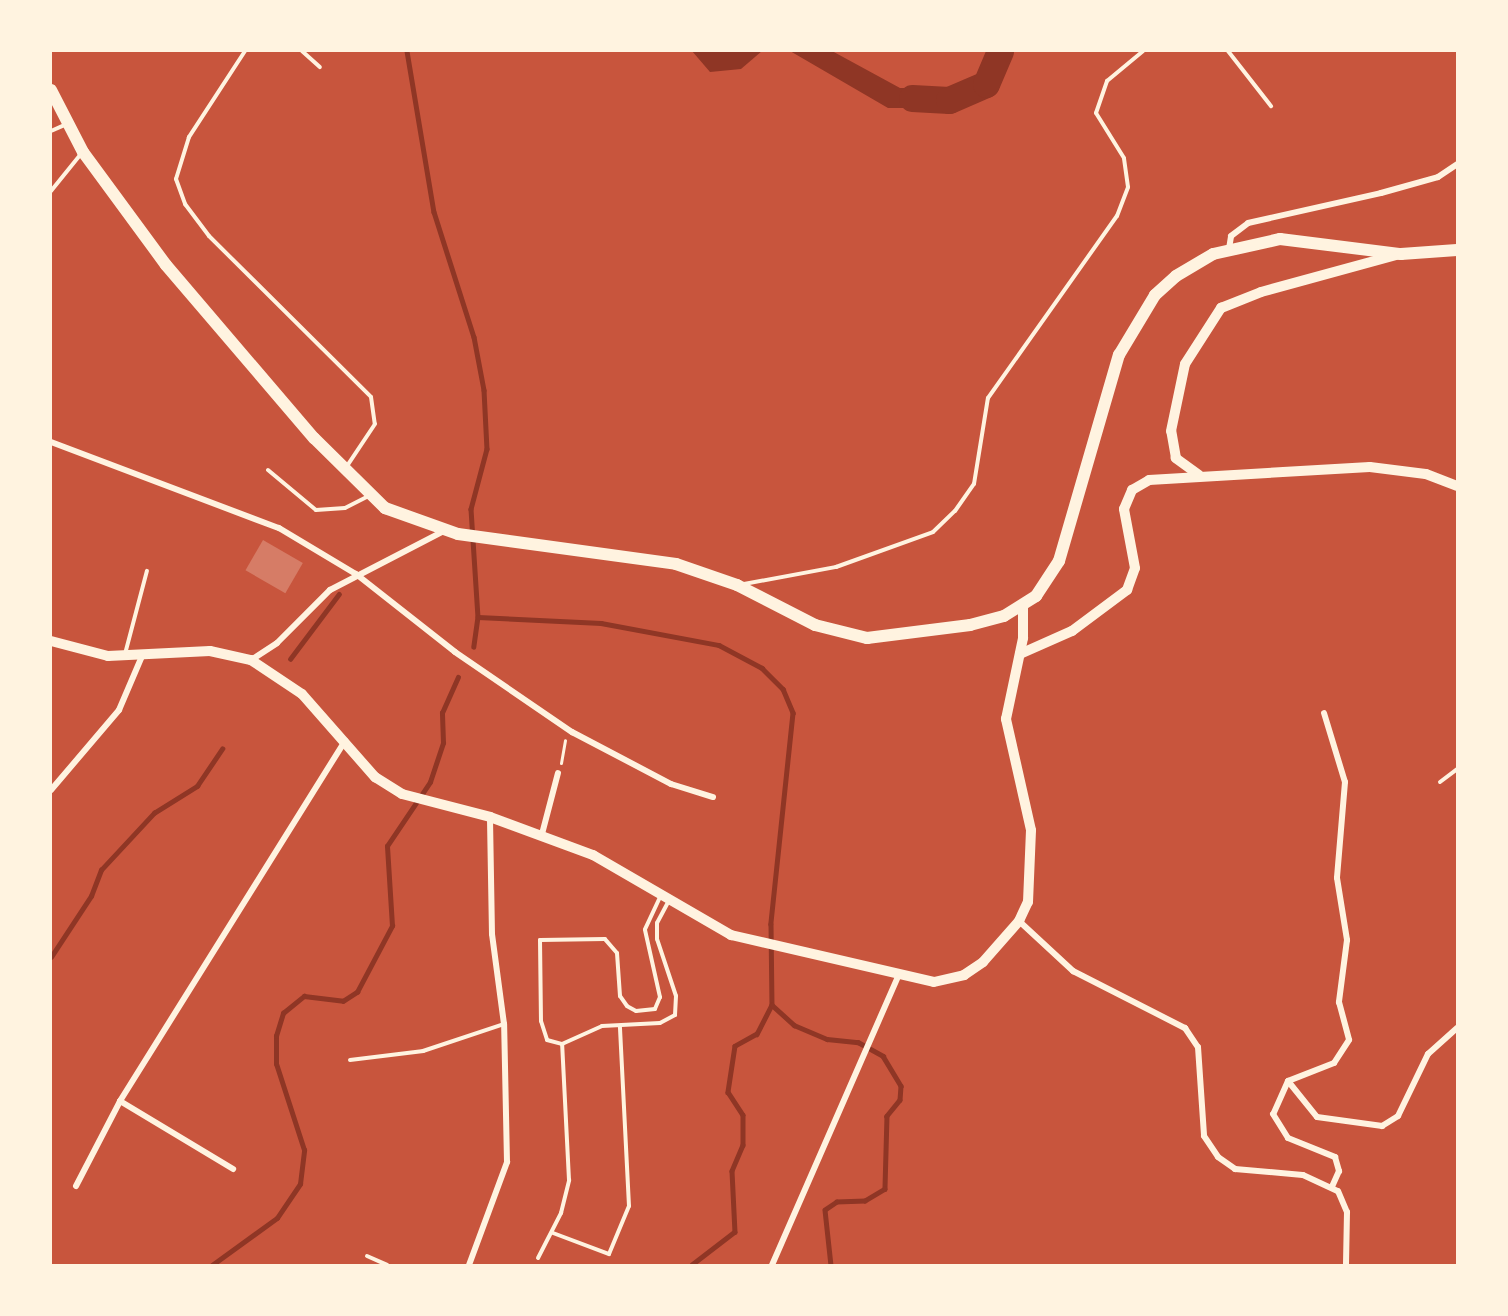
<!DOCTYPE html>
<html>
<head>
<meta charset="utf-8">
<style>
  body { margin:0 }
  #map { position:relative; width:1508px; height:1316px; overflow:hidden; background:#c8553d; font-family:Poppins,sans-serif }
  div>[style] { position:absolute }
  [style*='--x'] { left:calc(var(--x)*1px); top:calc(var(--y)*1px); width:calc(var(--w)*1px); rotate:calc(var(--a)*1deg) }
  .water>* { inset:0; background:#8f3625 }
  .stream>* { height:4.5px; margin:-2.25px; padding:0 2.25px; transform-origin:2.25px; border-radius:2.25px; background:#8f3625 }
  .river>* { height:27px; margin:-13.5px; padding:0 13.5px; transform-origin:13.5px; border-radius:13.5px; background:#8f3625 }
  .building>* { inset:0; background:#d67c66; transform-origin:0 0 }
  .path>* { height:3px; margin:-1.5px; padding:0 1.5px; transform-origin:1.5px; border-radius:1.5px; background:#fff3e0 }
  .service>* { height:4px; margin:-2px; padding:0 2px; transform-origin:2px; border-radius:2px; background:#fff3e0 }
  .minor>* { height:6px; margin:-3px; padding:0 3px; transform-origin:3px; border-radius:3px; background:#fff3e0 }
  .tertiary>* { height:10px; margin:-5px; padding:0 5px; transform-origin:5px; border-radius:5px; background:#fff3e0 }
  .secondary>* { height:12px; margin:-6px; padding:0 6px; transform-origin:6px; border-radius:6px; background:#fff3e0 }
  span { translate:-50% -50%; white-space:nowrap; text-align:center; line-height:1.15; -webkit-text-stroke:4.5px #fff3e0; paint-order:stroke }
  .frame { position:absolute; inset:0; border:52px solid #fff3e0; pointer-events:none }
</style>
</head>
<body>
<div id="map">
  <div class="water">
    <div style="clip-path:polygon(692px 51px,762px 51px,741px 69px,710px 72px)"></div>
    <div style="clip-path:polygon(790px 51px,832px 51px,900px 88px,950px 88px,948px 108px,888px 108px)"></div>
  </div>
  <div class="stream">
    <div style="--x:407;--y:51;--w:163;--a:80.5"></div>
    <div style="--x:434;--y:212;--w:131;--a:72.3"></div>
    <div style="--x:474;--y:337;--w:54;--a:79.3"></div>
    <div style="--x:484;--y:390;--w:59;--a:87.1"></div>
    <div style="--x:487;--y:449;--w:62;--a:104.9"></div>
    <div style="--x:471;--y:509;--w:108;--a:86.3"></div>
    <div style="--x:478;--y:617;--w:30;--a:98"></div>
    <div style="--x:478;--y:617;--w:123;--a:2.8"></div>
    <div style="--x:601;--y:623;--w:120;--a:10.6"></div>
    <div style="--x:719;--y:645;--w:49;--a:28.1"></div>
    <div style="--x:762;--y:668;--w:30;--a:45"></div>
    <div style="--x:783;--y:689;--w:26;--a:67"></div>
    <div style="--x:793;--y:713;--w:212;--a:96"></div>
    <div style="--x:771;--y:924;--w:81;--a:89.3"></div>
    <div style="--x:772;--y:1005;--w:33;--a:117"></div>
    <div style="--x:757;--y:1034;--w:25;--a:151"></div>
    <div style="--x:735;--y:1046;--w:47;--a:98.7"></div>
    <div style="--x:728;--y:1092;--w:27;--a:57"></div>
    <div style="--x:743;--y:1115;--w:30;--a:90"></div>
    <div style="--x:743;--y:1145;--w:28;--a:113"></div>
    <div style="--x:732;--y:1171;--w:61;--a:87.2"></div>
    <div style="--x:735;--y:1232;--w:54;--a:142.5"></div>
    <div style="--x:290;--y:659;--w:81;--a:-53"></div>
    <div style="--x:51;--y:957;--w:73;--a:-56.7"></div>
    <div style="--x:91;--y:896;--w:28;--a:-69"></div>
    <div style="--x:101;--y:870;--w:78;--a:-47.1"></div>
    <div style="--x:154;--y:813;--w:51;--a:-32.1"></div>
    <div style="--x:197;--y:786;--w:45;--a:-56"></div>
    <div style="--x:772;--y:1005;--w:30;--a:42"></div>
    <div style="--x:794;--y:1025;--w:36;--a:23"></div>
    <div style="--x:827;--y:1039;--w:31;--a:6"></div>
    <div style="--x:858;--y:1042;--w:29;--a:29"></div>
    <div style="--x:883;--y:1056;--w:35;--a:59"></div>
    <div style="--x:901;--y:1086;--w:14;--a:94"></div>
    <div style="--x:900;--y:1100;--w:21;--a:129"></div>
    <div style="--x:887;--y:1116;--w:73;--a:91.6"></div>
    <div style="--x:885;--y:1189;--w:23;--a:149"></div>
    <div style="--x:865;--y:1201;--w:28;--a:178"></div>
    <div style="--x:837;--y:1202;--w:14;--a:146"></div>
    <div style="--x:825;--y:1210;--w:55;--a:83.8"></div>
    <div style="--x:212;--y:1265;--w:80;--a:-35.9"></div>
    <div style="--x:277;--y:1218;--w:41;--a:-55.9"></div>
    <div style="--x:300;--y:1184;--w:34;--a:-83"></div>
    <div style="--x:304;--y:1150;--w:90;--a:-108"></div>
    <div style="--x:276;--y:1064;--w:28;--a:-90"></div>
    <div style="--x:276;--y:1036;--w:24;--a:-73"></div>
    <div style="--x:283;--y:1013;--w:27;--a:-39"></div>
    <div style="--x:304;--y:996;--w:39;--a:7"></div>
    <div style="--x:343;--y:1001;--w:17;--a:-33"></div>
    <div style="--x:357;--y:992;--w:75;--a:-62.1"></div>
    <div style="--x:392;--y:926;--w:80;--a:-93.6"></div>
    <div style="--x:387;--y:846;--w:77;--a:-56.1"></div>
    <div style="--x:430;--y:782;--w:41;--a:-71.6"></div>
    <div style="--x:443;--y:743;--w:30;--a:-92"></div>
    <div style="--x:442;--y:713;--w:39;--a:-66"></div>
  </div>
  <div class="river">
    <div style="--x:912;--y:98;--w:37;--a:3"></div>
    <div style="--x:949;--y:100;--w:40;--a:-23.4"></div>
    <div style="--x:986;--y:84;--w:36;--a:-67"></div>
  </div>
  <div class="building">
    <div style="left:263px;top:540px;width:46px;height:35px;rotate:30deg"></div>
  </div>
  <div class="path">
    <div style="--x:561;--y:763;--w:23;--a:-80"></div>
  </div>
  <div class="service">
    <div style="--x:245;--y:51;--w:103;--a:123.1"></div>
    <div style="--x:189;--y:137;--w:44;--a:107.2"></div>
    <div style="--x:176;--y:179;--w:27;--a:70"></div>
    <div style="--x:185;--y:204;--w:40;--a:53"></div>
    <div style="--x:209;--y:236;--w:228;--a:44.8"></div>
    <div style="--x:371;--y:397;--w:27;--a:82"></div>
    <div style="--x:375;--y:424;--w:50;--a:123.7"></div>
    <div style="--x:302;--y:51;--w:24;--a:42"></div>
    <div style="--x:1228;--y:51;--w:70;--a:52"></div>
    <div style="--x:51;--y:131;--w:17;--a:-24"></div>
    <div style="--x:51;--y:191;--w:46;--a:-51.1"></div>
    <div style="--x:268;--y:470;--w:62;--a:39.8"></div>
    <div style="--x:316;--y:510;--w:29;--a:-4"></div>
    <div style="--x:345;--y:508;--w:27;--a:-27"></div>
    <div style="--x:744;--y:584;--w:94;--a:-10.5"></div>
    <div style="--x:836;--y:567;--w:103;--a:-19.8"></div>
    <div style="--x:933;--y:532;--w:30;--a:-44"></div>
    <div style="--x:955;--y:511;--w:33;--a:-55"></div>
    <div style="--x:974;--y:484;--w:87;--a:-80.8"></div>
    <div style="--x:988;--y:398;--w:223;--a:-54.7"></div>
    <div style="--x:1117;--y:216;--w:31;--a:-69"></div>
    <div style="--x:1128;--y:187;--w:29;--a:-98"></div>
    <div style="--x:1124;--y:158;--w:53;--a:-121.9"></div>
    <div style="--x:1096;--y:113;--w:34;--a:-71"></div>
    <div style="--x:1107;--y:81;--w:47;--a:-39.8"></div>
    <div style="--x:125;--y:654;--w:86;--a:-75.2"></div>
    <div style="--x:1440;--y:782;--w:21;--a:-37"></div>
    <div style="--x:661;--y:895;--w:38;--a:115"></div>
    <div style="--x:645;--y:930;--w:69;--a:77.4"></div>
    <div style="--x:660;--y:997;--w:13;--a:113"></div>
    <div style="--x:655;--y:1009;--w:19;--a:174"></div>
    <div style="--x:636;--y:1011;--w:10;--a:-151"></div>
    <div style="--x:627;--y:1006;--w:12;--a:-125"></div>
    <div style="--x:620;--y:996;--w:43;--a:-94"></div>
    <div style="--x:617;--y:953;--w:18;--a:-131"></div>
    <div style="--x:605;--y:939;--w:65;--a:179.1"></div>
    <div style="--x:540;--y:940;--w:81;--a:89.3"></div>
    <div style="--x:541;--y:1021;--w:20;--a:72"></div>
    <div style="--x:547;--y:1040;--w:16;--a:15"></div>
    <div style="--x:562;--y:1044;--w:44;--a:-24.2"></div>
    <div style="--x:602;--y:1026;--w:58;--a:-3"></div>
    <div style="--x:660;--y:1023;--w:17;--a:-28"></div>
    <div style="--x:675;--y:1015;--w:19;--a:-87"></div>
    <div style="--x:676;--y:996;--w:60;--a:-108.4"></div>
    <div style="--x:657;--y:939;--w:16;--a:-90"></div>
    <div style="--x:657;--y:923;--w:26;--a:-62"></div>
    <div style="--x:350;--y:1060;--w:74;--a:-7"></div>
    <div style="--x:423;--y:1051;--w:85;--a:-18.4"></div>
    <div style="--x:553;--y:1233;--w:60;--a:20.6"></div>
    <div style="--x:609;--y:1254;--w:52;--a:-67.4"></div>
    <div style="--x:629;--y:1206;--w:180;--a:-92.9"></div>
    <div style="--x:367;--y:1256;--w:22;--a:24"></div>
    <div style="--x:538;--y:1258;--w:51;--a:-62.9"></div>
    <div style="--x:561;--y:1213;--w:34;--a:-76"></div>
    <div style="--x:569;--y:1180;--w:136;--a:-92.9"></div>
  </div>
  <div class="minor">
    <div style="--x:1229;--y:249;--w:13;--a:-81"></div>
    <div style="--x:1231;--y:236;--w:21;--a:-37"></div>
    <div style="--x:1248;--y:223;--w:136;--a:-12.7"></div>
    <div style="--x:1381;--y:193;--w:59;--a:-15.7"></div>
    <div style="--x:1438;--y:177;--w:23;--a:-34"></div>
    <div style="--x:51;--y:442;--w:244;--a:20.7"></div>
    <div style="--x:279;--y:528;--w:90;--a:30.9"></div>
    <div style="--x:356;--y:574;--w:126;--a:38.2"></div>
    <div style="--x:455;--y:652;--w:142;--a:34.4"></div>
    <div style="--x:572;--y:732;--w:112;--a:27.7"></div>
    <div style="--x:671;--y:784;--w:44;--a:17.2"></div>
    <div style="--x:251;--y:660;--w:31;--a:-33"></div>
    <div style="--x:277;--y:643;--w:75;--a:-45"></div>
    <div style="--x:330;--y:590;--w:128;--a:-27.4"></div>
    <div style="--x:1324;--y:713;--w:72;--a:73.1"></div>
    <div style="--x:1345;--y:782;--w:96;--a:94.8"></div>
    <div style="--x:1337;--y:878;--w:63;--a:80.8"></div>
    <div style="--x:1347;--y:940;--w:63;--a:97.4"></div>
    <div style="--x:1339;--y:1002;--w:39;--a:75"></div>
    <div style="--x:1349;--y:1040;--w:27;--a:123"></div>
    <div style="--x:1334;--y:1063;--w:49;--a:158.6"></div>
    <div style="--x:1288;--y:1081;--w:36;--a:114"></div>
    <div style="--x:1273;--y:1114;--w:28;--a:58"></div>
    <div style="--x:1288;--y:1138;--w:51;--a:22"></div>
    <div style="--x:1335;--y:1157;--w:15;--a:74"></div>
    <div style="--x:1339;--y:1171;--w:17;--a:114"></div>
    <div style="--x:51;--y:790;--w:105;--a:-49.6"></div>
    <div style="--x:119;--y:710;--w:59;--a:-66.9"></div>
    <div style="--x:542;--y:834;--w:63;--a:-75.3"></div>
    <div style="--x:1019;--y:921;--w:74;--a:42.8"></div>
    <div style="--x:1073;--y:971;--w:126;--a:27"></div>
    <div style="--x:1185;--y:1028;--w:23;--a:56"></div>
    <div style="--x:1198;--y:1047;--w:89;--a:86.1"></div>
    <div style="--x:1204;--y:1136;--w:25;--a:56"></div>
    <div style="--x:1218;--y:1157;--w:21;--a:35"></div>
    <div style="--x:1235;--y:1169;--w:68;--a:5"></div>
    <div style="--x:1303;--y:1175;--w:38;--a:25"></div>
    <div style="--x:1338;--y:1191;--w:23;--a:67"></div>
    <div style="--x:1347;--y:1212;--w:53;--a:91.1"></div>
    <div style="--x:1288;--y:1081;--w:46;--a:51.1"></div>
    <div style="--x:1317;--y:1117;--w:66;--a:7.9"></div>
    <div style="--x:1382;--y:1126;--w:19;--a:-32"></div>
    <div style="--x:1398;--y:1116;--w:69;--a:-64.2"></div>
    <div style="--x:1428;--y:1054;--w:39;--a:-42"></div>
    <div style="--x:120;--y:1101;--w:132;--a:31"></div>
    <div style="--x:76;--y:1186;--w:96;--a:-62.6"></div>
    <div style="--x:120;--y:1101;--w:425;--a:-58"></div>
    <div style="--x:469;--y:1265;--w:110;--a:-69.7"></div>
    <div style="--x:507;--y:1162;--w:138;--a:-91.2"></div>
    <div style="--x:504;--y:1024;--w:91;--a:-97.6"></div>
    <div style="--x:492;--y:934;--w:117;--a:-91"></div>
    <div style="--x:772;--y:1265;--w:315;--a:-66.4"></div>
  </div>
  <div class="tertiary">
    <div style="--x:1199;--y:475;--w:29;--a:-144"></div>
    <div style="--x:1176;--y:458;--w:27;--a:-100"></div>
    <div style="--x:1171;--y:431;--w:68;--a:-78.2"></div>
    <div style="--x:1185;--y:364;--w:67;--a:-57.3"></div>
    <div style="--x:1221;--y:308;--w:43;--a:-21.8"></div>
    <div style="--x:1261;--y:292;--w:144;--a:-15.3"></div>
    <div style="--x:51;--y:641;--w:59;--a:14.7"></div>
    <div style="--x:108;--y:656;--w:102;--a:-2.8"></div>
    <div style="--x:210;--y:651;--w:42;--a:12.4"></div>
    <div style="--x:251;--y:660;--w:61;--a:33.7"></div>
    <div style="--x:302;--y:694;--w:111;--a:48.7"></div>
    <div style="--x:375;--y:777;--w:32;--a:32"></div>
    <div style="--x:402;--y:794;--w:91;--a:14.6"></div>
    <div style="--x:490;--y:817;--w:110;--a:20.3"></div>
    <div style="--x:593;--y:855;--w:160;--a:30.1"></div>
    <div style="--x:731;--y:935;--w:208;--a:13"></div>
    <div style="--x:934;--y:982;--w:31;--a:-13"></div>
    <div style="--x:964;--y:975;--w:23;--a:-34"></div>
    <div style="--x:983;--y:962;--w:55;--a:-48.7"></div>
    <div style="--x:1019;--y:921;--w:21;--a:-65"></div>
    <div style="--x:1028;--y:902;--w:72;--a:-87.6"></div>
    <div style="--x:1031;--y:830;--w:114;--a:-102.7"></div>
    <div style="--x:1006;--y:719;--w:83;--a:-78.1"></div>
    <div style="--x:1023;--y:638;--w:32;--a:-90"></div>
    <div style="--x:1020;--y:654;--w:57;--a:-23.9"></div>
    <div style="--x:1072;--y:631;--w:69;--a:-36.7"></div>
    <div style="--x:1127;--y:590;--w:23;--a:-70"></div>
    <div style="--x:1135;--y:568;--w:60;--a:-100.6"></div>
    <div style="--x:1124;--y:509;--w:21;--a:-67"></div>
    <div style="--x:1132;--y:490;--w:20;--a:-30"></div>
    <div style="--x:1149;--y:480;--w:221;--a:-3.4"></div>
    <div style="--x:1370;--y:467;--w:56;--a:7.1"></div>
    <div style="--x:1426;--y:474;--w:33;--a:21"></div>
  </div>
  <div class="secondary">
    <div style="--x:51;--y:90;--w:70;--a:62.7"></div>
    <div style="--x:83;--y:152;--w:140;--a:53.7"></div>
    <div style="--x:166;--y:265;--w:228;--a:49.5"></div>
    <div style="--x:314;--y:438;--w:100;--a:44.6"></div>
    <div style="--x:385;--y:508;--w:77;--a:19.6"></div>
    <div style="--x:458;--y:534;--w:220;--a:7.8"></div>
    <div style="--x:676;--y:564;--w:65;--a:19"></div>
    <div style="--x:737;--y:585;--w:88;--a:27.1"></div>
    <div style="--x:815;--y:625;--w:54;--a:14"></div>
    <div style="--x:867;--y:638;--w:104;--a:-7.2"></div>
    <div style="--x:970;--y:625;--w:35;--a:-15"></div>
    <div style="--x:1004;--y:616;--w:38;--a:-32"></div>
    <div style="--x:1036;--y:596;--w:42;--a:-56.7"></div>
    <div style="--x:1059;--y:561;--w:215;--a:-73.8"></div>
    <div style="--x:1119;--y:355;--w:70;--a:-59"></div>
    <div style="--x:1155;--y:295;--w:28;--a:-42"></div>
    <div style="--x:1176;--y:276;--w:43;--a:-30.7"></div>
    <div style="--x:1213;--y:254;--w:69;--a:-12.6"></div>
    <div style="--x:1280;--y:239;--w:122;--a:7.1"></div>
    <div style="--x:1401;--y:254;--w:56;--a:-4.1"></div>
  </div>
  <div class="frame"></div>
</div>
</body>
</html>
